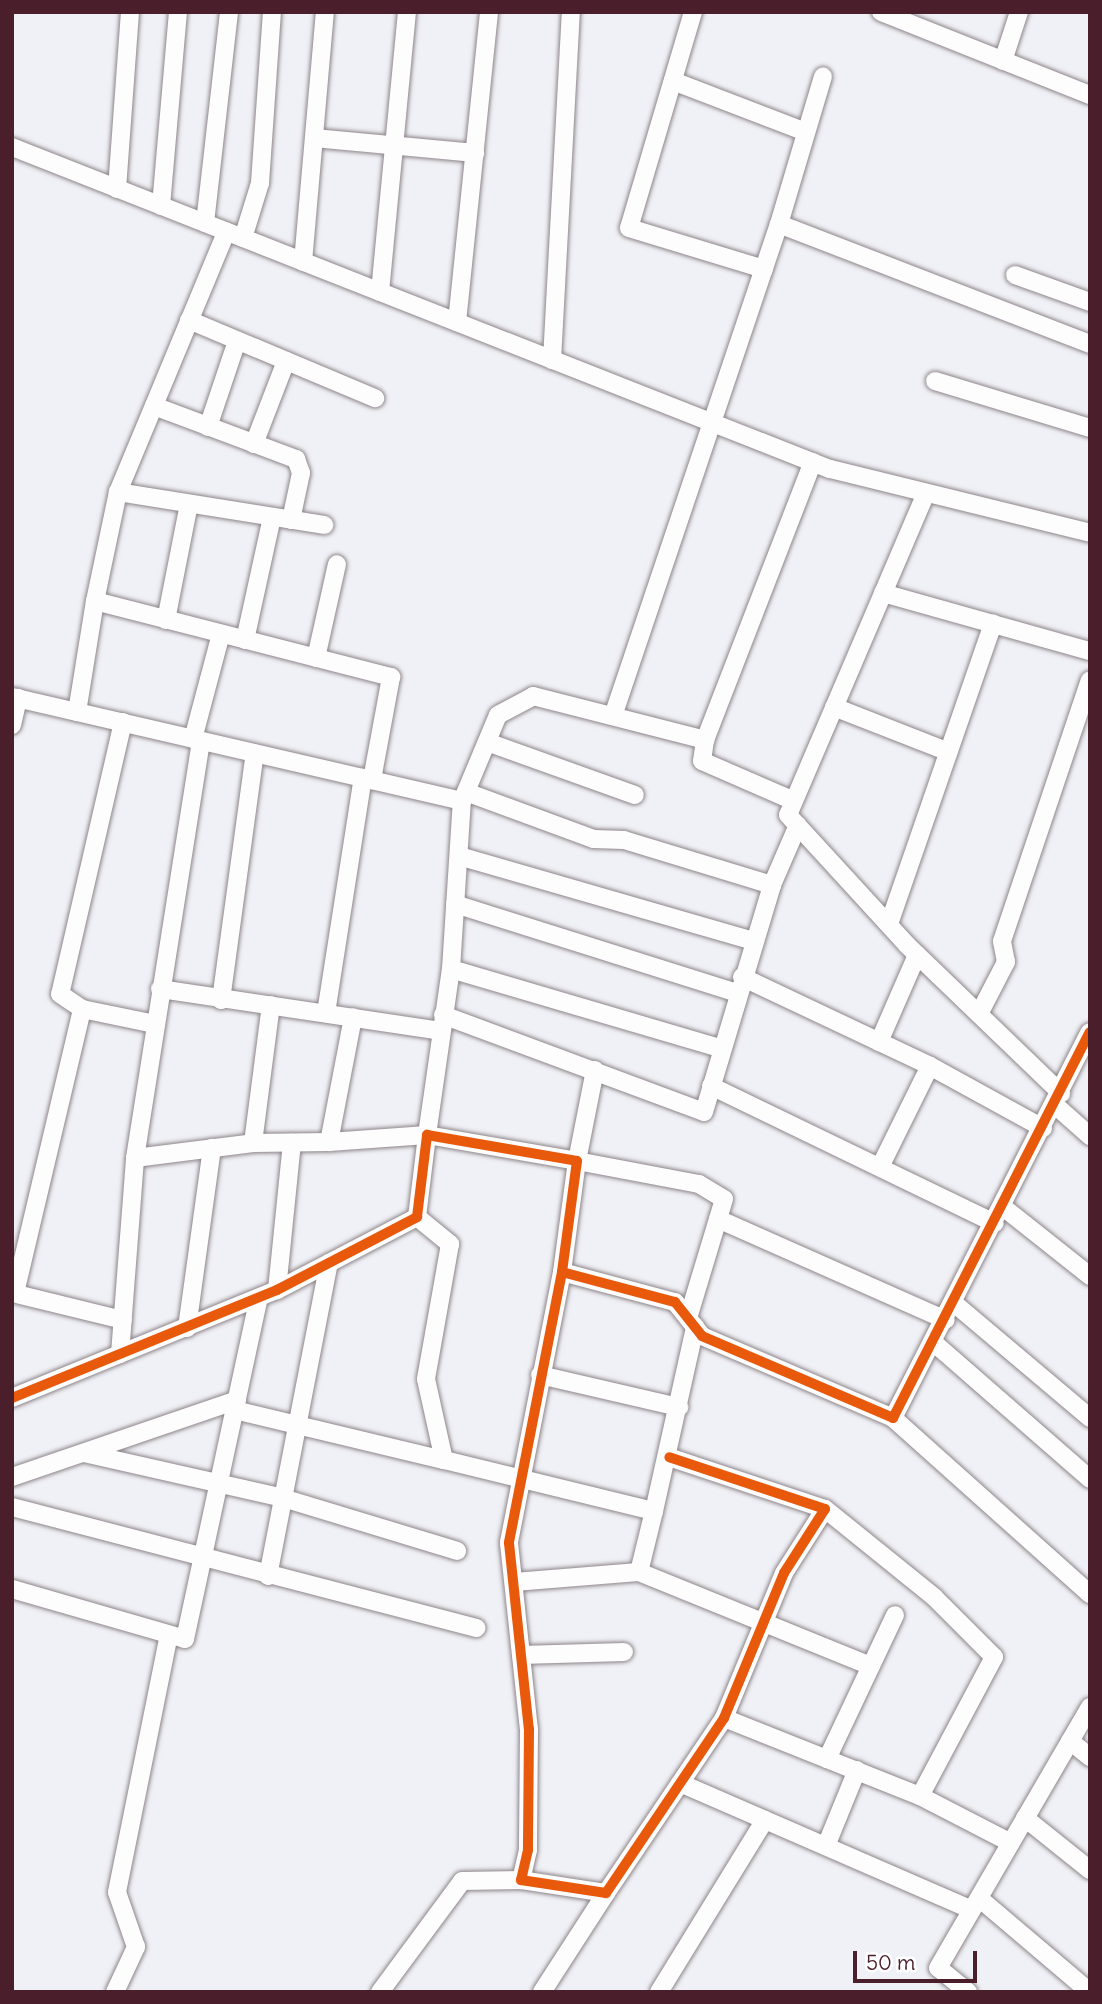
<!DOCTYPE html>
<html>
<head>
<meta charset="utf-8">
<style>
  body { margin:0 }
  #map { position:relative; width:1102px; height:2004px; overflow:hidden; background:#f0f1f6; font-family:Delius,sans-serif }
  div>[style] { position:absolute }
  [style*='--x'] { left:calc(var(--x)*1px); top:calc(var(--y)*1px); width:calc(var(--w)*1px); rotate:calc(var(--a)*1deg) }
  .roads { filter:drop-shadow(0 0 2px #8d858a) drop-shadow(0 0 2px #8d858a) }
  .minor>* { height:18px; margin:-9px; padding:0 9px; transform-origin:9px; border-radius:9px; background:#fdfdfe }
  .cycleway>* { height:10px; margin:-5px; padding:0 5px; transform-origin:5px; border-radius:5px; background:#e8590c }
  span { translate:-50% -50%; white-space:nowrap; text-align:center; line-height:1.15; -webkit-text-stroke:6px #fff; paint-order:stroke }
  .frame { position:absolute; inset:0; border:14px solid #4a1f2b; pointer-events:none }
  .scale { position:absolute; left:853px; top:1951px; width:124px; height:32px; box-sizing:border-box; border:4px solid #4a1f2b; border-top:0; padding-left:9px; font-size:21px; line-height:24px; white-space:nowrap; color:#4a1f2b; -webkit-text-stroke:5px #fff; paint-order:stroke }
</style>
</head>
<body>
<div id="map">
  <div class="roads">
    <div class="minor">
      <div style="--x:693;--y:12;--w:225;--a:106.5"></div>
      <div style="--x:629;--y:228;--w:141;--a:16.9"></div>
      <div style="--x:881;--y:12;--w:225;--a:21.7"></div>
      <div style="--x:1003;--y:61;--w:52;--a:-71.9"></div>
      <div style="--x:673;--y:81;--w:142;--a:21"></div>
      <div style="--x:314;--y:138;--w:162;--a:5.3"></div>
      <div style="--x:12;--y:147;--w:879;--a:21.49"></div>
      <div style="--x:830;--y:469;--w:268;--a:13.8"></div>
      <div style="--x:117;--y:189;--w:177;--a:-85.8"></div>
      <div style="--x:161;--y:206;--w:195;--a:-85"></div>
      <div style="--x:205;--y:223;--w:212;--a:-83.5"></div>
      <div style="--x:779;--y:224;--w:154;--a:-73.4"></div>
      <div style="--x:243;--y:238;--w:58;--a:-72.8"></div>
      <div style="--x:260;--y:183;--w:171;--a:-86"></div>
      <div style="--x:303;--y:262;--w:251;--a:-85"></div>
      <div style="--x:1015;--y:275;--w:80;--a:19.8"></div>
      <div style="--x:380;--y:292;--w:281;--a:-84.5"></div>
      <div style="--x:189;--y:320;--w:202;--a:22.8"></div>
      <div style="--x:457;--y:322;--w:312;--a:-84.1"></div>
      <div style="--x:552;--y:360;--w:349;--a:-86.9"></div>
      <div style="--x:935;--y:381;--w:162;--a:16.9"></div>
      <div style="--x:154;--y:406;--w:152;--a:20.5"></div>
      <div style="--x:296;--y:459;--w:15;--a:70"></div>
      <div style="--x:301;--y:473;--w:48;--a:102"></div>
      <div style="--x:208;--y:427;--w:91;--a:-71.4"></div>
      <div style="--x:254;--y:444;--w:89;--a:-68.9"></div>
      <div style="--x:118;--y:492;--w:209;--a:9.1"></div>
      <div style="--x:926;--y:493;--w:350;--a:113.2"></div>
      <div style="--x:788;--y:815;--w:176;--a:47.5"></div>
      <div style="--x:907;--y:945;--w:214;--a:43.9"></div>
      <div style="--x:883;--y:593;--w:215;--a:15.7"></div>
      <div style="--x:95;--y:601;--w:111;--a:-78.1"></div>
      <div style="--x:118;--y:492;--w:282;--a:-67.4"></div>
      <div style="--x:166;--y:620;--w:118;--a:-78.8"></div>
      <div style="--x:245;--y:640;--w:126;--a:-77.6"></div>
      <div style="--x:316;--y:658;--w:96;--a:-77.4"></div>
      <div style="--x:12;--y:697;--w:462;--a:13"></div>
      <div style="--x:834;--y:707;--w:123;--a:21.4"></div>
      <div style="--x:77;--y:712;--w:112;--a:-80.8"></div>
      <div style="--x:95;--y:601;--w:306;--a:14.4"></div>
      <div style="--x:391;--y:677;--w:105;--a:100.5"></div>
      <div style="--x:613;--y:716;--w:519;--a:-71.36"></div>
      <div style="--x:779;--y:224;--w:333;--a:21.1"></div>
      <div style="--x:123;--y:722;--w:279;--a:103"></div>
      <div style="--x:60;--y:994;--w:27;--a:34"></div>
      <div style="--x:82;--y:1009;--w:75;--a:11.6"></div>
      <div style="--x:12;--y:725;--w:28;--a:-77"></div>
      <div style="--x:193;--y:739;--w:109;--a:-75.1"></div>
      <div style="--x:705;--y:740;--w:21;--a:98"></div>
      <div style="--x:702;--y:761;--w:100;--a:23.5"></div>
      <div style="--x:487;--y:742;--w:157;--a:19.7"></div>
      <div style="--x:466;--y:792;--w:136;--a:20.2"></div>
      <div style="--x:594;--y:839;--w:30;--a:2"></div>
      <div style="--x:624;--y:840;--w:155;--a:16.9"></div>
      <div style="--x:772;--y:885;--w:65;--a:-66.6"></div>
      <div style="--x:459;--y:856;--w:307;--a:16.1"></div>
      <div style="--x:455;--y:904;--w:296;--a:17.5"></div>
      <div style="--x:889;--y:924;--w:318;--a:-70.9"></div>
      <div style="--x:451;--y:969;--w:283;--a:16.4"></div>
      <div style="--x:742;--y:977;--w:208;--a:25.3"></div>
      <div style="--x:930;--y:1066;--w:129;--a:28.8"></div>
      <div style="--x:160;--y:989;--w:283;--a:8.5"></div>
      <div style="--x:221;--y:1000;--w:249;--a:-82.2"></div>
      <div style="--x:326;--y:1013;--w:238;--a:-81.1"></div>
      <div style="--x:979;--y:1014;--w:59;--a:-62.6"></div>
      <div style="--x:1006;--y:962;--w:21;--a:-101"></div>
      <div style="--x:1002;--y:941;--w:275;--a:-71.4"></div>
      <div style="--x:443;--y:1015;--w:278;--a:20.4"></div>
      <div style="--x:704;--y:1112;--w:237;--a:-73.3"></div>
      <div style="--x:879;--y:1042;--w:95;--a:-66.4"></div>
      <div style="--x:595;--y:1070;--w:93;--a:101.2"></div>
      <div style="--x:577;--y:1161;--w:124;--a:10.7"></div>
      <div style="--x:699;--y:1184;--w:29;--a:31"></div>
      <div style="--x:724;--y:1199;--w:124;--a:106.8"></div>
      <div style="--x:711;--y:1086;--w:315;--a:25.8"></div>
      <div style="--x:1055;--y:1105;--w:47;--a:41.5"></div>
      <div style="--x:329;--y:1142;--w:98;--a:-4.1"></div>
      <div style="--x:427;--y:1135;--w:168;--a:-81.8"></div>
      <div style="--x:451;--y:969;--w:168;--a:-86.3"></div>
      <div style="--x:462;--y:801;--w:93;--a:-67.3"></div>
      <div style="--x:498;--y:715;--w:40;--a:-28"></div>
      <div style="--x:533;--y:696;--w:178;--a:14.3"></div>
      <div style="--x:705;--y:740;--w:298;--a:-68.8"></div>
      <div style="--x:253;--y:1143;--w:139;--a:-82.6"></div>
      <div style="--x:135;--y:1158;--w:119;--a:-7.2"></div>
      <div style="--x:253;--y:1143;--w:76;--a:-0.8"></div>
      <div style="--x:329;--y:1142;--w:127;--a:-79.1"></div>
      <div style="--x:880;--y:1167;--w:113;--a:-63.7"></div>
      <div style="--x:1003;--y:1207;--w:111;--a:38.4"></div>
      <div style="--x:417;--y:1217;--w:43;--a:39.3"></div>
      <div style="--x:450;--y:1244;--w:137;--a:100.1"></div>
      <div style="--x:426;--y:1379;--w:83;--a:77.5"></div>
      <div style="--x:444;--y:1460;--w:216;--a:13.7"></div>
      <div style="--x:654;--y:1511;--w:189;--a:-77.4"></div>
      <div style="--x:718;--y:1219;--w:249;--a:23.9"></div>
      <div style="--x:562;--y:1272;--w:276;--a:101.1"></div>
      <div style="--x:509;--y:1543;--w:187;--a:83.9"></div>
      <div style="--x:529;--y:1729;--w:121;--a:90.5"></div>
      <div style="--x:528;--y:1850;--w:31;--a:103"></div>
      <div style="--x:521;--y:1880;--w:86;--a:8.7"></div>
      <div style="--x:606;--y:1893;--w:211;--a:-56"></div>
      <div style="--x:724;--y:1718;--w:157;--a:-67.5"></div>
      <div style="--x:784;--y:1573;--w:76;--a:-57.4"></div>
      <div style="--x:825;--y:1509;--w:164;--a:-161.6"></div>
      <div style="--x:277;--y:1290;--w:148;--a:-84.2"></div>
      <div style="--x:12;--y:1293;--w:114;--a:13.7"></div>
      <div style="--x:15;--y:1293;--w:292;--a:-76.7"></div>
      <div style="--x:955;--y:1304;--w:177;--a:40.2"></div>
      <div style="--x:187;--y:1328;--w:182;--a:-82.1"></div>
      <div style="--x:933;--y:1342;--w:208;--a:41.1"></div>
      <div style="--x:120;--y:1354;--w:197;--a:-85.6"></div>
      <div style="--x:135;--y:1158;--w:422;--a:-81"></div>
      <div style="--x:540;--y:1375;--w:143;--a:13"></div>
      <div style="--x:12;--y:1398;--w:286;--a:-22.2"></div>
      <div style="--x:277;--y:1290;--w:158;--a:-27.5"></div>
      <div style="--x:417;--y:1217;--w:83;--a:-83"></div>
      <div style="--x:427;--y:1135;--w:152;--a:9.8"></div>
      <div style="--x:577;--y:1161;--w:112;--a:97.7"></div>
      <div style="--x:562;--y:1272;--w:117;--a:14.9"></div>
      <div style="--x:675;--y:1302;--w:43;--a:51.5"></div>
      <div style="--x:702;--y:1336;--w:208;--a:23.2"></div>
      <div style="--x:893;--y:1418;--w:433;--a:-63"></div>
      <div style="--x:235;--y:1410;--w:215;--a:13.5"></div>
      <div style="--x:893;--y:1418;--w:264;--a:41.8"></div>
      <div style="--x:84;--y:1453;--w:204;--a:12.7"></div>
      <div style="--x:283;--y:1498;--w:182;--a:16.9"></div>
      <div style="--x:12;--y:1477;--w:238;--a:-18.9"></div>
      <div style="--x:12;--y:1507;--w:480;--a:14.6"></div>
      <div style="--x:825;--y:1509;--w:140;--a:38.9"></div>
      <div style="--x:934;--y:1597;--w:85;--a:45"></div>
      <div style="--x:994;--y:1657;--w:157;--a:118"></div>
      <div style="--x:920;--y:1796;--w:102;--a:27.3"></div>
      <div style="--x:639;--y:1572;--w:63;--a:-76.2"></div>
      <div style="--x:268;--y:1576;--w:319;--a:-79"></div>
      <div style="--x:514;--y:1582;--w:125;--a:-4.6"></div>
      <div style="--x:639;--y:1572;--w:250;--a:22.1"></div>
      <div style="--x:12;--y:1589;--w:180;--a:16.1"></div>
      <div style="--x:185;--y:1639;--w:349;--a:-77.8"></div>
      <div style="--x:521;--y:1655;--w:103;--a:-1.7"></div>
      <div style="--x:724;--y:1718;--w:211;--a:21.7"></div>
      <div style="--x:1070;--y:1741;--w:26;--a:39"></div>
      <div style="--x:827;--y:1759;--w:159;--a:-64.7"></div>
      <div style="--x:680;--y:1783;--w:318;--a:23.5"></div>
      <div style="--x:1025;--y:1818;--w:83;--a:38.7"></div>
      <div style="--x:826;--y:1846;--w:82;--a:-67.8"></div>
      <div style="--x:979;--y:1898;--w:145;--a:40.3"></div>
      <div style="--x:115;--y:1992;--w:50;--a:-65"></div>
      <div style="--x:136;--y:1947;--w:58;--a:-109.1"></div>
      <div style="--x:117;--y:1892;--w:262;--a:-78.6"></div>
      <div style="--x:380;--y:1992;--w:138;--a:-53.5"></div>
      <div style="--x:462;--y:1881;--w:59;--a:-1"></div>
      <div style="--x:542;--y:1992;--w:118;--a:-57.1"></div>
      <div style="--x:659;--y:1992;--w:202;--a:-58.4"></div>
      <div style="--x:968;--y:1992;--w:38;--a:-141"></div>
      <div style="--x:938;--y:1968;--w:302;--a:-59.8"></div>
    </div>
  </div>
  <div class="cycleway">
    <div style="--x:562;--y:1272;--w:276;--a:101.1"></div>
    <div style="--x:509;--y:1543;--w:187;--a:83.9"></div>
    <div style="--x:529;--y:1729;--w:121;--a:90.5"></div>
    <div style="--x:528;--y:1850;--w:31;--a:103"></div>
    <div style="--x:521;--y:1880;--w:86;--a:8.7"></div>
    <div style="--x:606;--y:1893;--w:211;--a:-56"></div>
    <div style="--x:724;--y:1718;--w:157;--a:-67.5"></div>
    <div style="--x:784;--y:1573;--w:76;--a:-57.4"></div>
    <div style="--x:825;--y:1509;--w:164;--a:-161.6"></div>
    <div style="--x:12;--y:1398;--w:286;--a:-22.2"></div>
    <div style="--x:277;--y:1290;--w:158;--a:-27.5"></div>
    <div style="--x:417;--y:1217;--w:83;--a:-83"></div>
    <div style="--x:427;--y:1135;--w:152;--a:9.8"></div>
    <div style="--x:577;--y:1161;--w:112;--a:97.7"></div>
    <div style="--x:562;--y:1272;--w:117;--a:14.9"></div>
    <div style="--x:675;--y:1302;--w:43;--a:51.5"></div>
    <div style="--x:702;--y:1336;--w:208;--a:23.2"></div>
    <div style="--x:893;--y:1418;--w:433;--a:-63"></div>
  </div>
  <div class="frame"></div>
  <div class="scale">50 m</div>
</div>
</body>
</html>
